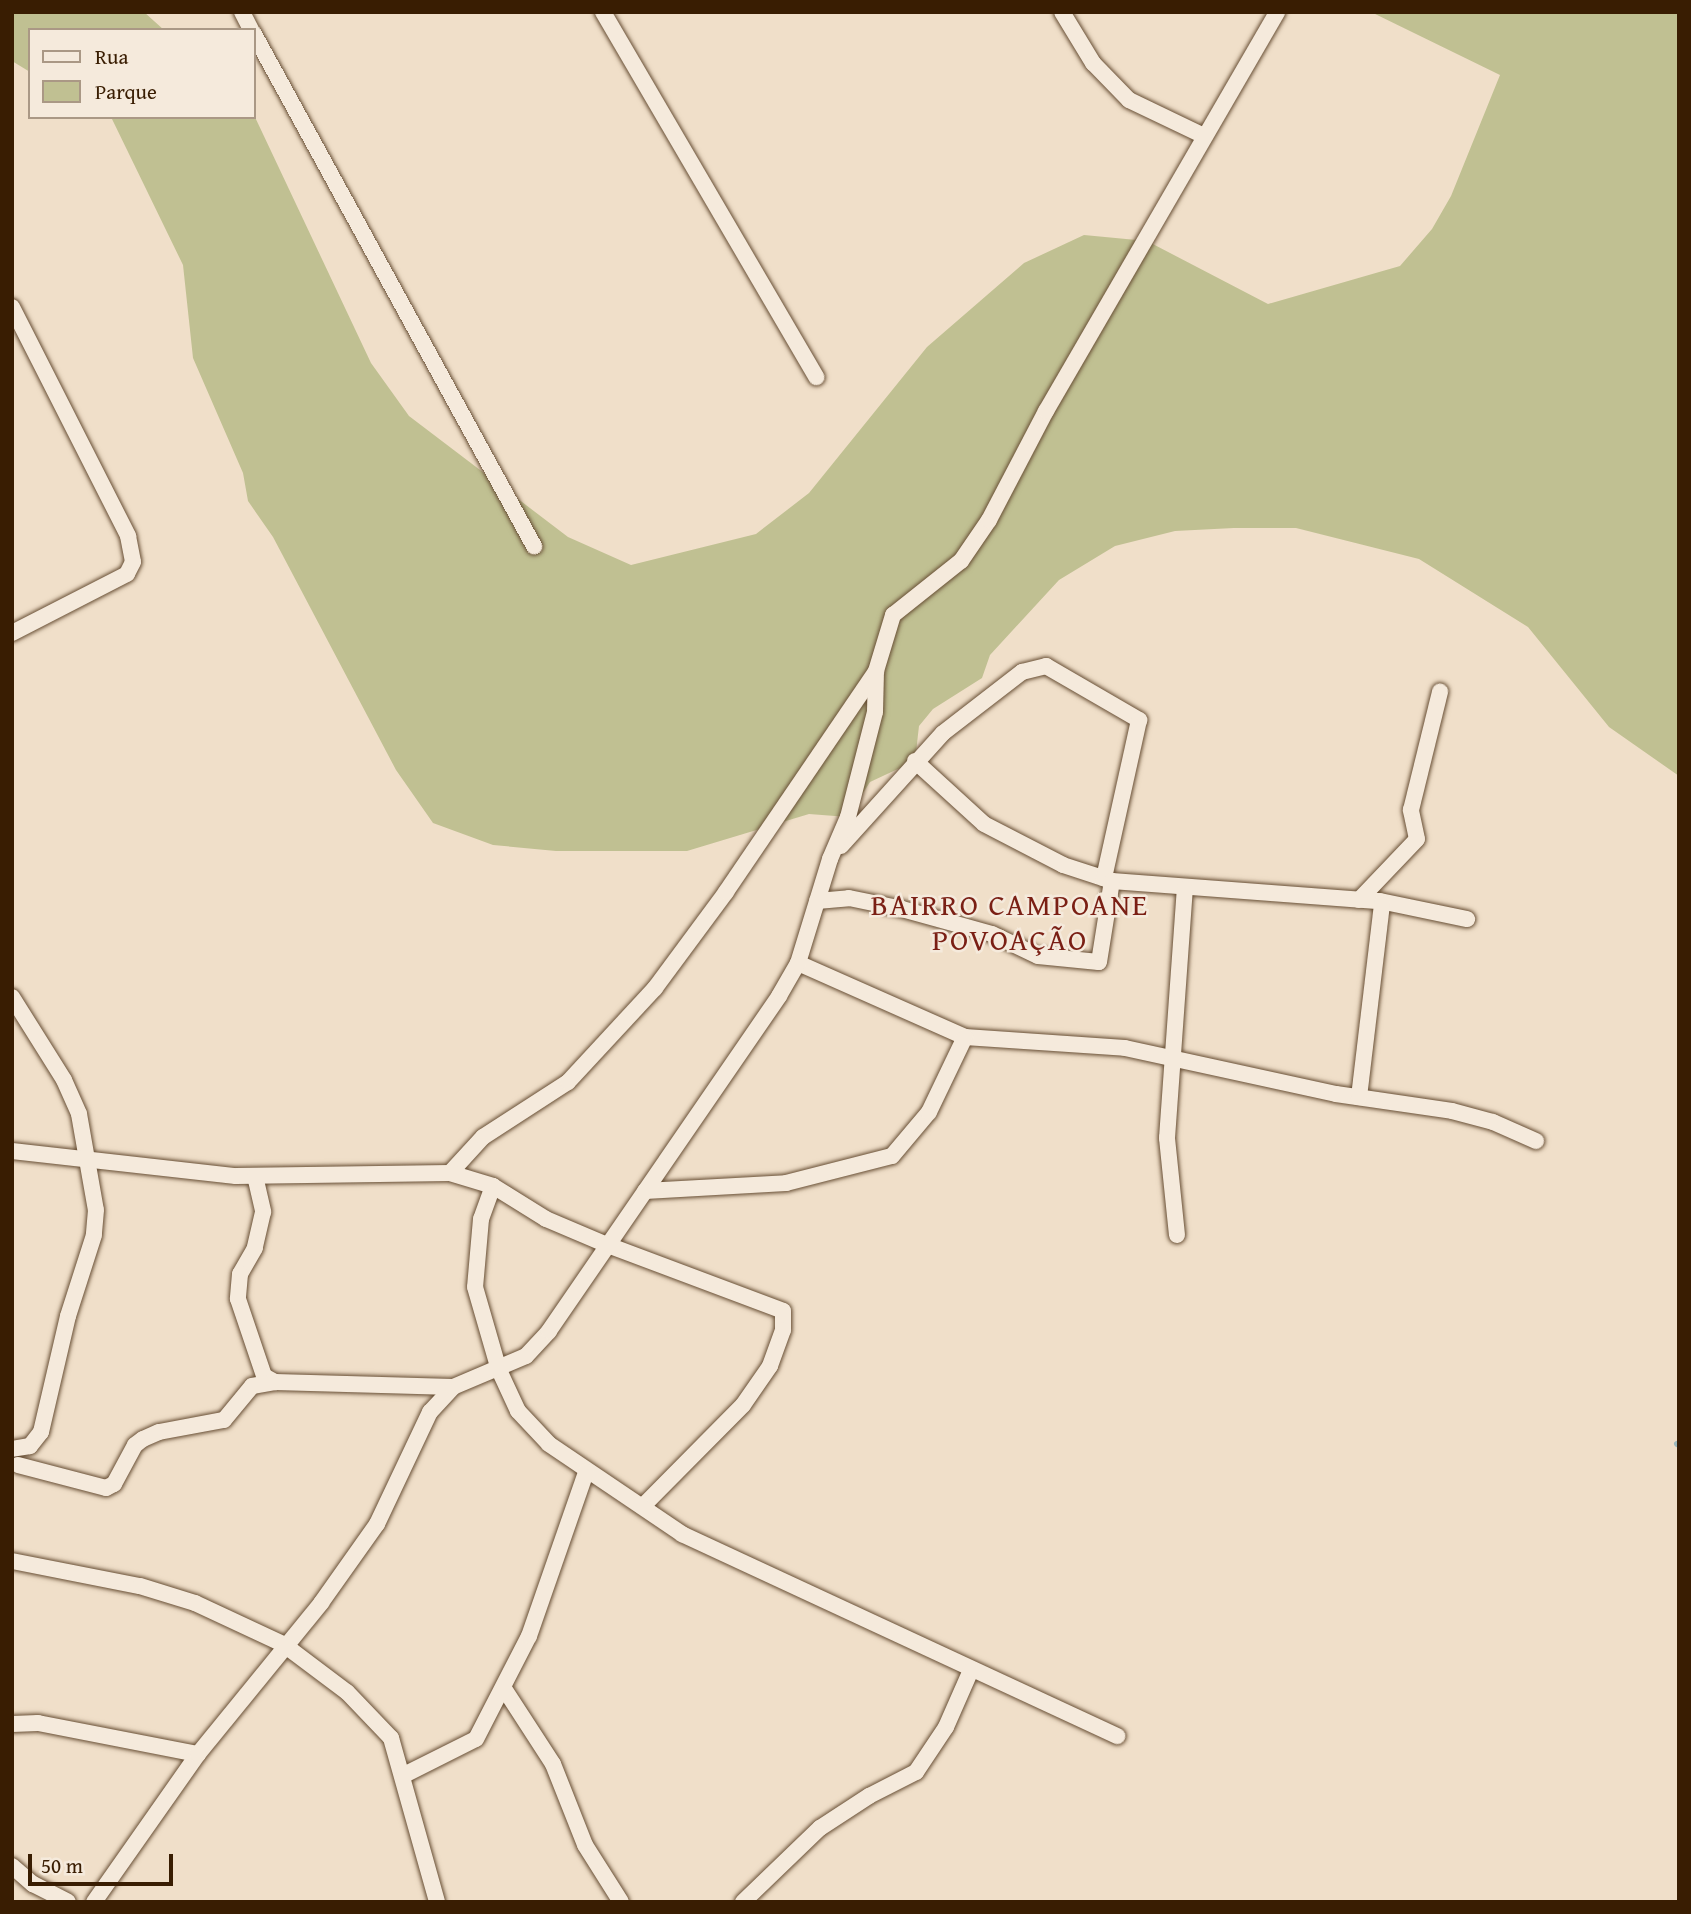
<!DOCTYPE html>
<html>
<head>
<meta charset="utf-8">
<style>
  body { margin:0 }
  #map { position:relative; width:1691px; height:1914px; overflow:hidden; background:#f0dfc9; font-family:"Gentium Book Plus",serif }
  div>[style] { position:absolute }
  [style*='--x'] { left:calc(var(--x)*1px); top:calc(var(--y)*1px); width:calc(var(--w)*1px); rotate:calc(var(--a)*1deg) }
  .green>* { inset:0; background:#c0c092 }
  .stream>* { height:6px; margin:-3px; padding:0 3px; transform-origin:3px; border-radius:3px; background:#9dbabe }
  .roads { filter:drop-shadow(0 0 2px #674e34) drop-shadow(0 0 2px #674e34) }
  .minor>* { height:16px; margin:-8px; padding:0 8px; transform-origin:8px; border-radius:8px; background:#f5eadc }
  span { translate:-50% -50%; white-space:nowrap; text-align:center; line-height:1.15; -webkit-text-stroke:5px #f5eadc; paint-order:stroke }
  .neighbourhood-label { font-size:30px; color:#7a1f14; letter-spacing:2px }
  .frame { position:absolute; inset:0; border:14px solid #391d02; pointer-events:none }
  .legend { position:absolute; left:28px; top:28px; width:228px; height:91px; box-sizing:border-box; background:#f5eadc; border:2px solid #aa9885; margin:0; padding:9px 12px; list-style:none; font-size:21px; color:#391d02 }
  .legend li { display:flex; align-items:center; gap:14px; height:35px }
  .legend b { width:35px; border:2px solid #aa9885 }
  .scale { position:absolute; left:28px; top:1854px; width:145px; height:32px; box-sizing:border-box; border:4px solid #391d02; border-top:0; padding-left:9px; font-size:21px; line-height:24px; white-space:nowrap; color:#391d02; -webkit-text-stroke:5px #f5eadc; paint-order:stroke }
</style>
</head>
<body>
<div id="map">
  <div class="green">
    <div style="clip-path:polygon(12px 12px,144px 12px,164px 30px,30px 30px,30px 72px,12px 61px)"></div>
    <div style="clip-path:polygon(1371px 12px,1679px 12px,1679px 776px,1609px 727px,1528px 627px,1419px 559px,1296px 528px,1234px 528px,1175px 531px,1115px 546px,1059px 580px,990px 655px,982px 678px,933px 709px,919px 726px,915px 761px,870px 782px,848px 817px,809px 814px,687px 851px,556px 851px,493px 845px,433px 823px,396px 770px,273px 537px,248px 501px,243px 473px,193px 358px,183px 265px,111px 117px,254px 115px,371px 363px,409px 416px,568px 537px,631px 565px,756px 534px,809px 493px,927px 347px,1024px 263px,1084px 235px,1147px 241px,1268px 304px,1400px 266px,1432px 229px,1451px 196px,1500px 75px)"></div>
  </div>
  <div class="stream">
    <div style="--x:1677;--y:1444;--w:2;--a:-27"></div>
  </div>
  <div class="roads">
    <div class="minor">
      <div style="--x:242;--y:12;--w:20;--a:63"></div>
      <div style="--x:603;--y:12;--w:423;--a:59.7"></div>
      <div style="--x:1062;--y:12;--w:60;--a:58.7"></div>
      <div style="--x:1093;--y:63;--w:52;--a:45.8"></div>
      <div style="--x:1129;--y:100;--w:83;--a:25.6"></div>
      <div style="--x:254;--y:34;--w:584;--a:61.33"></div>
      <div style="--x:12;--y:307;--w:257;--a:63.1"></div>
      <div style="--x:128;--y:536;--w:26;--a:79"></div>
      <div style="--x:133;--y:562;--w:13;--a:117"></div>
      <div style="--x:127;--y:574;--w:129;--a:152.8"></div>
      <div style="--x:915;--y:761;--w:93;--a:42.4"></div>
      <div style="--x:984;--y:824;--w:89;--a:27.4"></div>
      <div style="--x:1063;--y:865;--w:52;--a:18.1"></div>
      <div style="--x:1112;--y:881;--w:269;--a:4.3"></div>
      <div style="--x:1380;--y:901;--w:89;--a:11.7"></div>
      <div style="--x:841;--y:846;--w:152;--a:-47.9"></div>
      <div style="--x:943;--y:733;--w:100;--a:-37.7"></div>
      <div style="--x:1022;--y:672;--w:25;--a:-14"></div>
      <div style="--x:1046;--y:666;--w:108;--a:30.1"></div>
      <div style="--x:1139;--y:720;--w:162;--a:102.5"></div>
      <div style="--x:1359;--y:900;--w:84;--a:-46.4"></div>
      <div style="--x:1417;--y:839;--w:30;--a:-102"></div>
      <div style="--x:1411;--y:810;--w:122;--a:-76.2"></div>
      <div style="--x:817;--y:901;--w:32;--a:-5"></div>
      <div style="--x:849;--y:898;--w:54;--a:11.7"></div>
      <div style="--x:902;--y:909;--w:93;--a:15.5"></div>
      <div style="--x:992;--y:934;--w:51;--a:25.6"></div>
      <div style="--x:1038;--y:956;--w:61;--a:5.6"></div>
      <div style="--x:1099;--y:962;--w:82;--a:-80.9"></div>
      <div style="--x:798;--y:963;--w:183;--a:23.9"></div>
      <div style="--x:965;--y:1037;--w:160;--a:3.9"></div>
      <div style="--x:1125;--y:1048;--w:216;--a:12.3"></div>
      <div style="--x:1336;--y:1094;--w:117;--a:8.3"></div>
      <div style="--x:1452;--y:1111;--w:42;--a:15"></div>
      <div style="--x:1493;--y:1122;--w:47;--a:23.8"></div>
      <div style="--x:12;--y:997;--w:98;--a:57.9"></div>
      <div style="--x:64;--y:1080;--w:37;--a:66"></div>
      <div style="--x:79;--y:1114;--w:97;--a:80"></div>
      <div style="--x:96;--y:1210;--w:25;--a:95"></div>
      <div style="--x:94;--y:1235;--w:85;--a:107.8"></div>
      <div style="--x:68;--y:1316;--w:119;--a:103.1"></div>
      <div style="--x:41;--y:1432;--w:18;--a:128"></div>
      <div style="--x:30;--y:1446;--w:18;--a:171"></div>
      <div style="--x:1359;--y:1097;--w:195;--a:-83.2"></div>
      <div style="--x:12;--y:1151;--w:225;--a:6.4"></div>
      <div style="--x:236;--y:1176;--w:214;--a:-0.8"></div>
      <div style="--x:450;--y:1173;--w:49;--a:-47.5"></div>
      <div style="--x:483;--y:1137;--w:101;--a:-32.9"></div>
      <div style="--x:568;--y:1082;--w:128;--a:-47.2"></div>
      <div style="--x:655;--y:988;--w:119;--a:-53.5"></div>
      <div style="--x:726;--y:892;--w:267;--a:-55.8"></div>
      <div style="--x:876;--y:671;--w:59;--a:-73.1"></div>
      <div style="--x:893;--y:615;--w:87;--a:-38.5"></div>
      <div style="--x:961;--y:561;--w:50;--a:-55.7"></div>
      <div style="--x:989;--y:520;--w:123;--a:-62.4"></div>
      <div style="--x:1046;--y:411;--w:461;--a:-59.9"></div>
      <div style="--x:450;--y:1173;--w:45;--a:16.8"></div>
      <div style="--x:493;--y:1186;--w:62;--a:31.9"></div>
      <div style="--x:546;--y:1219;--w:64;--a:23"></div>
      <div style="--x:605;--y:1244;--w:190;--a:20.6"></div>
      <div style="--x:783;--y:1311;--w:19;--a:90"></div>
      <div style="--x:783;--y:1330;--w:38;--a:110"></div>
      <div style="--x:770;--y:1366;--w:47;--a:124.7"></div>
      <div style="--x:743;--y:1405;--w:142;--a:134.7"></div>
      <div style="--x:255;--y:1176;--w:37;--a:77"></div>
      <div style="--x:263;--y:1212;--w:37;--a:103"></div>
      <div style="--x:255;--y:1248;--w:30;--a:120"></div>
      <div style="--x:240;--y:1274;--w:25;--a:95"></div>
      <div style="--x:238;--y:1299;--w:81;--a:71.3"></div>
      <div style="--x:264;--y:1376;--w:13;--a:29"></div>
      <div style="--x:493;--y:1186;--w:35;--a:110"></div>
      <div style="--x:481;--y:1219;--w:68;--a:95"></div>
      <div style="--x:475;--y:1287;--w:86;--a:73.9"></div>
      <div style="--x:499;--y:1370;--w:45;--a:65.1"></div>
      <div style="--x:518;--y:1411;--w:45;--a:46.8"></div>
      <div style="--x:549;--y:1444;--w:161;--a:34.1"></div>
      <div style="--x:682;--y:1534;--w:480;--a:24.9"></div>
      <div style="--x:645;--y:1191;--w:141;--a:-3.2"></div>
      <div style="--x:786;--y:1183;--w:109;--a:-14.3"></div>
      <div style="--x:892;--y:1156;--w:57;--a:-49.9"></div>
      <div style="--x:929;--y:1112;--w:83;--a:-64.4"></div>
      <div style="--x:1177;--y:1235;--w:98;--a:-95.9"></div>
      <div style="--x:1167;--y:1138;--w:250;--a:-85.9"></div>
      <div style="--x:18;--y:1465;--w:91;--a:14.6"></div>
      <div style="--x:106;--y:1488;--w:9;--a:-27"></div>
      <div style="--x:114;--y:1484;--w:44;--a:-61.7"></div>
      <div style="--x:135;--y:1445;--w:10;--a:-37"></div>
      <div style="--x:143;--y:1439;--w:17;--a:-24"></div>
      <div style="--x:159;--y:1432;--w:66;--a:-10.5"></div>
      <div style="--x:224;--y:1420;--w:44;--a:-50.5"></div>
      <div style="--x:252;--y:1386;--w:23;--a:-10"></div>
      <div style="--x:275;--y:1382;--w:178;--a:1.6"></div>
      <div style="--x:12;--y:1561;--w:130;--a:11.1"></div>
      <div style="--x:140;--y:1586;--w:58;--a:17.2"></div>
      <div style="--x:195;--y:1603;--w:97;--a:25"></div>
      <div style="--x:283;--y:1644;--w:80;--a:36.9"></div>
      <div style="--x:347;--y:1692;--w:64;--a:46.3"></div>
      <div style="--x:391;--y:1738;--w:170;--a:74.3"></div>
      <div style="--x:505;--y:1690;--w:88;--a:57"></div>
      <div style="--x:553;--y:1764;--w:87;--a:68.4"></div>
      <div style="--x:585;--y:1845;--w:67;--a:57.7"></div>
      <div style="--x:12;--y:1724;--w:26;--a:-2"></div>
      <div style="--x:38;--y:1723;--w:163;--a:11"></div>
      <div style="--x:404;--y:1775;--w:80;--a:-26.6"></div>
      <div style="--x:476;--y:1739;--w:116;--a:-62.8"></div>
      <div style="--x:529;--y:1636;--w:174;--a:-70.8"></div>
      <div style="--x:12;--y:1866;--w:28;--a:41"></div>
      <div style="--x:33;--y:1884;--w:39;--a:27"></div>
      <div style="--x:94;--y:1902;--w:181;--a:-54.9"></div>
      <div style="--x:198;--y:1754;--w:195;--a:-50.8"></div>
      <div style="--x:321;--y:1603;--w:97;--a:-54.7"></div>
      <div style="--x:377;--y:1524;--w:124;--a:-64.7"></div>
      <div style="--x:430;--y:1412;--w:34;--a:-47"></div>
      <div style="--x:453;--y:1387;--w:79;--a:-23"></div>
      <div style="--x:526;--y:1356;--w:34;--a:-47"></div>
      <div style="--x:549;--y:1331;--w:406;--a:-55.5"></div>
      <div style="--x:779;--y:996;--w:38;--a:-60"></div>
      <div style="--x:798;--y:963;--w:109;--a:-72.9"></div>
      <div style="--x:830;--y:859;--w:46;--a:-66.8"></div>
      <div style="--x:848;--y:817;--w:108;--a:-75.6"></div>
      <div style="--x:875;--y:712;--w:40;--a:-88.6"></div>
      <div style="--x:743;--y:1902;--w:107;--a:-43.9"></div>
      <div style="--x:820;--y:1828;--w:59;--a:-33.1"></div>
      <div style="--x:869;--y:1796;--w:53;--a:-27.1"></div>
      <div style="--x:916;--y:1772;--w:54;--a:-56.3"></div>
      <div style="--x:946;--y:1727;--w:62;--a:-66.3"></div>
    </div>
  </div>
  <div class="neighbourhood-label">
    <span style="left:1010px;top:921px">BAIRRO CAMPOANE<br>POVOAÇÃO</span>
  </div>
  <div class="frame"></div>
  <ul class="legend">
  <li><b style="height:9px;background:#f5eadc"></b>Rua</li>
  <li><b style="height:19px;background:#c0c092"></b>Parque</li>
  </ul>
  <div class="scale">50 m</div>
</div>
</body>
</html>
